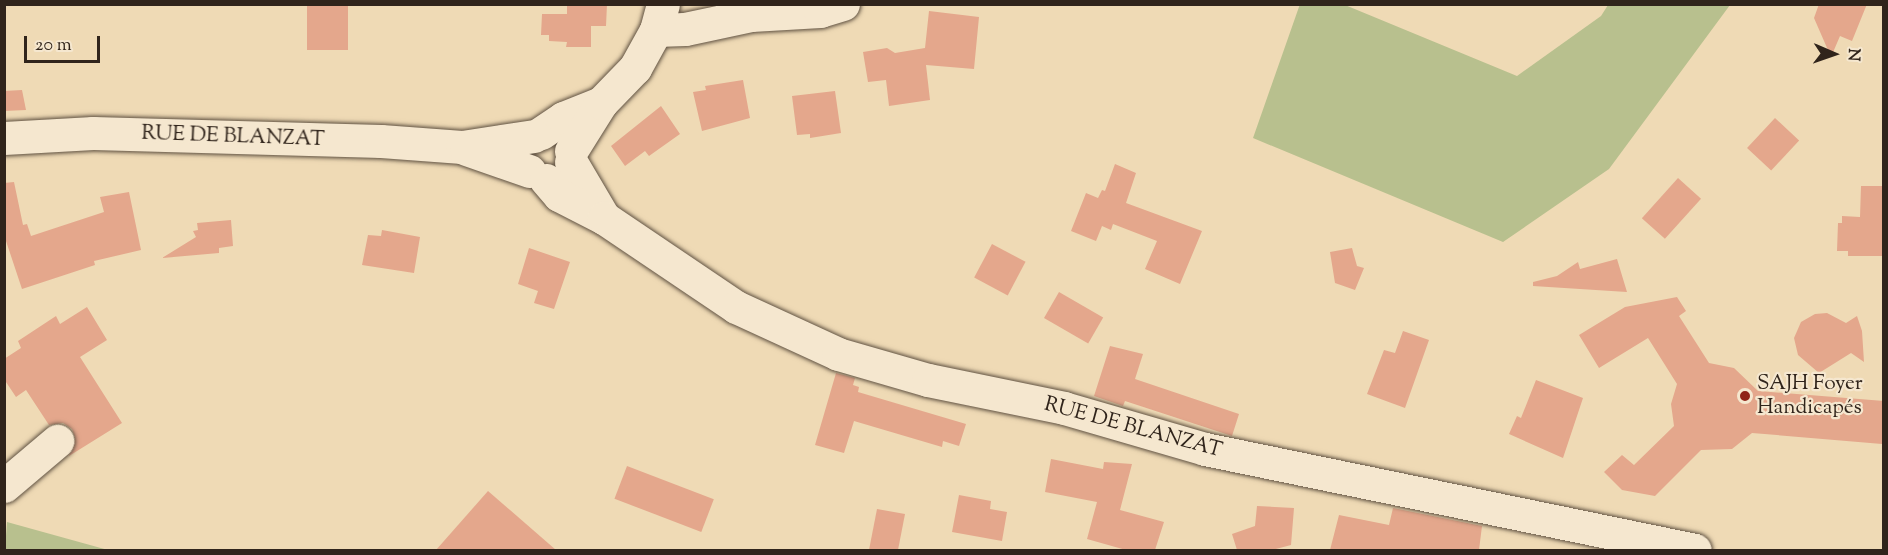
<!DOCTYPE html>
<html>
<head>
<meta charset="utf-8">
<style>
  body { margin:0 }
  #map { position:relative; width:1888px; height:555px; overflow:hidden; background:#efdab5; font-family:"Sorts Mill Goudy",serif }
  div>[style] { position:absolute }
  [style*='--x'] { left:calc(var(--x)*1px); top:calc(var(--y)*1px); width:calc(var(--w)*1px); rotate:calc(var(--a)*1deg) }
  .green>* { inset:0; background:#b8c08e }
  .building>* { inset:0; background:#e4a78c; transform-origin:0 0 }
  .roads { filter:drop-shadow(0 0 2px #605242) drop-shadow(0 0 2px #605242) }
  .minor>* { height:33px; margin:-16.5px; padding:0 16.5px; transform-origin:16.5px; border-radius:16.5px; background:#f5e7cf }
  .dots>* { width:16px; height:16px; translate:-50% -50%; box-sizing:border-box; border:3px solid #f5e7cf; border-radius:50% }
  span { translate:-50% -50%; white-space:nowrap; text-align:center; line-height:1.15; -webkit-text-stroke:4.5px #f5e7cf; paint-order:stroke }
  .street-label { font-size:21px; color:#30241b }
  .poi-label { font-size:21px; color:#30241b }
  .left { translate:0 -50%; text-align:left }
  .frame { position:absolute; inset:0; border:6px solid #30241b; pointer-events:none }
  .north { position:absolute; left:1804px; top:24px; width:60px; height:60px; -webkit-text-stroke:4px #f5e7cf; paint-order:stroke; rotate:92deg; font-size:16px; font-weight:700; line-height:24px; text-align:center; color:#30241b }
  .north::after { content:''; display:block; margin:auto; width:21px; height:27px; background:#30241b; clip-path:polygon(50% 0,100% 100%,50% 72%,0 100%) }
  .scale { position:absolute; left:24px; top:36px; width:76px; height:27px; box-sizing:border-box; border:3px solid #30241b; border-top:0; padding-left:8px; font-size:18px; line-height:21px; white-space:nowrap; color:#30241b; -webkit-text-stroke:4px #f5e7cf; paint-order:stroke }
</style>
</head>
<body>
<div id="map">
  <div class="green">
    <div style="clip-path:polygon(1300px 4px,1345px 5px,1517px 76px,1601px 16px,1608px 5px,1730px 5px,1609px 169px,1503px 242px,1253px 138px)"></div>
    <div style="clip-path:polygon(7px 522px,108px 550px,5px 550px)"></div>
  </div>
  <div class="building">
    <div style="left:307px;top:4px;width:41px;height:46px"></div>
    <div style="clip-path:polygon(567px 4px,607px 4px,606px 26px,591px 26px,591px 47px,566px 47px,567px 42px,549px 41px,549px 35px,541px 35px,542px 14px,567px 14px)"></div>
    <div style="clip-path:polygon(1819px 4px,1867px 4px,1852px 41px,1840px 36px,1831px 57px,1814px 18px)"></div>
    <div style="clip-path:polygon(929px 11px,979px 17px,974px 69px,926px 65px,930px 100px,889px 106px,886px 80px,868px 82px,863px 52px,887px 48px,895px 53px,925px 48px)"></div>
    <div style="clip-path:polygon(743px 80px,750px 118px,702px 131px,693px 92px,706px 90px,705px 86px)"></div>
    <div style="clip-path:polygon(22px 90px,26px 110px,4px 111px,4px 91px)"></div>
    <div style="clip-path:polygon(835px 91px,841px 133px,810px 138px,810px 134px,797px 135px,792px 96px)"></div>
    <div style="clip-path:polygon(661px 106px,680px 134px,649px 156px,645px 151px,625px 166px,611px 146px)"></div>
    <div style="left:1775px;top:118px;width:33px;height:41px;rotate:43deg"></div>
    <div style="clip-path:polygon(1115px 164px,1136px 173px,1126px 203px,1202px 231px,1180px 284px,1145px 269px,1157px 241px,1113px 224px,1111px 230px,1102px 226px,1096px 241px,1071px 231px,1086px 193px,1098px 198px,1102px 190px,1105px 191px)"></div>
    <div style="left:1678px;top:178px;width:31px;height:54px;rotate:42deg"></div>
    <div style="clip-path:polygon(14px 182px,23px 225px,27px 224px,31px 236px,104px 212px,100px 197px,129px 192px,141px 250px,94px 261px,95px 265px,22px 289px,4px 235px,4px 183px)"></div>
    <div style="clip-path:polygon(1861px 186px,1884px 186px,1884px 256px,1848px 256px,1848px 251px,1837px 251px,1838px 223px,1842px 223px,1842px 216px,1860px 217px)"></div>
    <div style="clip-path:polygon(231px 220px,233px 246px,219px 248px,219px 253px,162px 258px,196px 237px,193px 231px,198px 230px,197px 223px)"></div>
    <div style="clip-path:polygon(382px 230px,420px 237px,414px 273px,362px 265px,368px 235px,381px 236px)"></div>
    <div style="left:992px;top:244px;width:38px;height:38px;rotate:28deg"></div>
    <div style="clip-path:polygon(529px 248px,570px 262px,554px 309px,534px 303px,538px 291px,518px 284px)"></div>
    <div style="clip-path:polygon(1352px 248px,1357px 266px,1364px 268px,1355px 290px,1335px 283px,1330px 252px)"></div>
    <div style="clip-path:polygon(1617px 259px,1627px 292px,1533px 286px,1533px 282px,1557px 276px,1578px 262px,1580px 269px)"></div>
    <div style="left:1059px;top:292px;width:51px;height:30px;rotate:30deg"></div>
    <div style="clip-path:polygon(1677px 297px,1686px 311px,1679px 316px,1709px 363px,1734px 368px,1758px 391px,1884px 401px,1882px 444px,1752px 433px,1732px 449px,1701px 450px,1655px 496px,1622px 490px,1604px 472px,1622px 455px,1634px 465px,1674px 426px,1671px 404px,1677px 384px,1648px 338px,1599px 368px,1579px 335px,1625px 307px)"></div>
    <div style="clip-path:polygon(87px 307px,107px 340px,80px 357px,122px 423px,69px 456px,75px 438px,72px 429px,63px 423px,49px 425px,26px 390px,16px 397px,4px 379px,4px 359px,21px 348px,18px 341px,56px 316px,60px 324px)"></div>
    <div style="clip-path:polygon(1827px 313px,1846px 323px,1857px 316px,1862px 331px,1864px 362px,1851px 353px,1819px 373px,1798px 355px,1794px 338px,1801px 322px,1815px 314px)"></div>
    <div style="clip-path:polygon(1403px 331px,1429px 340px,1405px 408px,1367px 394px,1384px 350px,1395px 353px)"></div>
    <div style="clip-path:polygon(1110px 346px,1143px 354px,1135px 379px,1239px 414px,1232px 436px,1125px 401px,1123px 406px,1094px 396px)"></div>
    <div style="clip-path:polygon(836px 373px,855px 378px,853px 385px,859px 387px,858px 392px,966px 424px,959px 446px,943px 441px,942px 447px,854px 421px,844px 453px,815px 445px)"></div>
    <div style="clip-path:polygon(1536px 380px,1583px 398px,1563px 458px,1509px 434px,1517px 416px,1521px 418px)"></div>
    <div style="clip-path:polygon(1051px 459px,1103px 469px,1104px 462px,1132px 464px,1120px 510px,1164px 522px,1155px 550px,1126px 550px,1087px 539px,1097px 502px,1045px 492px)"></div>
    <div style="left:627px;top:466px;width:93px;height:35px;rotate:21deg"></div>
    <div style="clip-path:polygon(488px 491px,556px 550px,436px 550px)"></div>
    <div style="clip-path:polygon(959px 495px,991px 501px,990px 509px,1007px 512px,1002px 541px,952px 532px)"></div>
    <div style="clip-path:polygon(1257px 506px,1294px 508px,1291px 545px,1272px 550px,1237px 550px,1232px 534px,1255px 526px)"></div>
    <div style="clip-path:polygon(1393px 508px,1482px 526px,1479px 550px,1330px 550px,1339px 515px,1389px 525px)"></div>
    <div style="clip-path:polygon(877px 509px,905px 514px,898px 550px,869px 550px)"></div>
  </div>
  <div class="roads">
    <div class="minor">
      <div style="--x:656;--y:30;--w:29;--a:-2"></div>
      <div style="--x:685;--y:29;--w:67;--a:-12"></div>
      <div style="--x:751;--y:15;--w:69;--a:-3.3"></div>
      <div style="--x:820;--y:11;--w:24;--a:-17"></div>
      <div style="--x:541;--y:133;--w:27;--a:-34"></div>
      <div style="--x:563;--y:118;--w:41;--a:-21.5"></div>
      <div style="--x:4;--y:138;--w:89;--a:-3.2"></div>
      <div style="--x:93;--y:133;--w:288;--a:1.6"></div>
      <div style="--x:381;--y:141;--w:81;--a:4.2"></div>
      <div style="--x:462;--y:147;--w:73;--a:-8.7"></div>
      <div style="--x:466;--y:149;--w:67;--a:19.2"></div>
      <div style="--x:571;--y:151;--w:57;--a:-58"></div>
      <div style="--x:601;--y:103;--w:49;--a:-45.8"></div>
      <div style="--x:635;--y:68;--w:43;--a:-61.1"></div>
      <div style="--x:656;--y:30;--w:27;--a:-75"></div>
      <div style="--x:571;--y:162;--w:65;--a:59.5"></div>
      <div style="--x:546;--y:180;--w:20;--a:49"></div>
      <div style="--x:559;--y:195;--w:51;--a:27.1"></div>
      <div style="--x:604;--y:218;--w:159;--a:34"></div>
      <div style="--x:736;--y:307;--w:112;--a:24.7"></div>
      <div style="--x:838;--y:354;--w:94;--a:16.1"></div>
      <div style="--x:928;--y:380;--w:139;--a:11.6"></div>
      <div style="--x:1064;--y:408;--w:147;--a:16.2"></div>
      <div style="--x:1205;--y:449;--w:500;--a:11.65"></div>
      <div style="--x:4;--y:486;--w:70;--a:-40.3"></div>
    </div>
  </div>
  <div class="dots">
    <div style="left:1745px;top:396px;background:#8f2418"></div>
  </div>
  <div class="street-label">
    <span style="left:233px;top:137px;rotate:2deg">RUE DE BLANZAT</span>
    <span style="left:1133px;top:428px;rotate:15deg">RUE DE BLANZAT</span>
  </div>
  <div class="poi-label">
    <span class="left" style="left:1757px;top:396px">SAJH Foyer<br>Handicapés</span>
  </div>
  <div class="frame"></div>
  <div class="north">N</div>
  <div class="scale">20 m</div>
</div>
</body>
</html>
